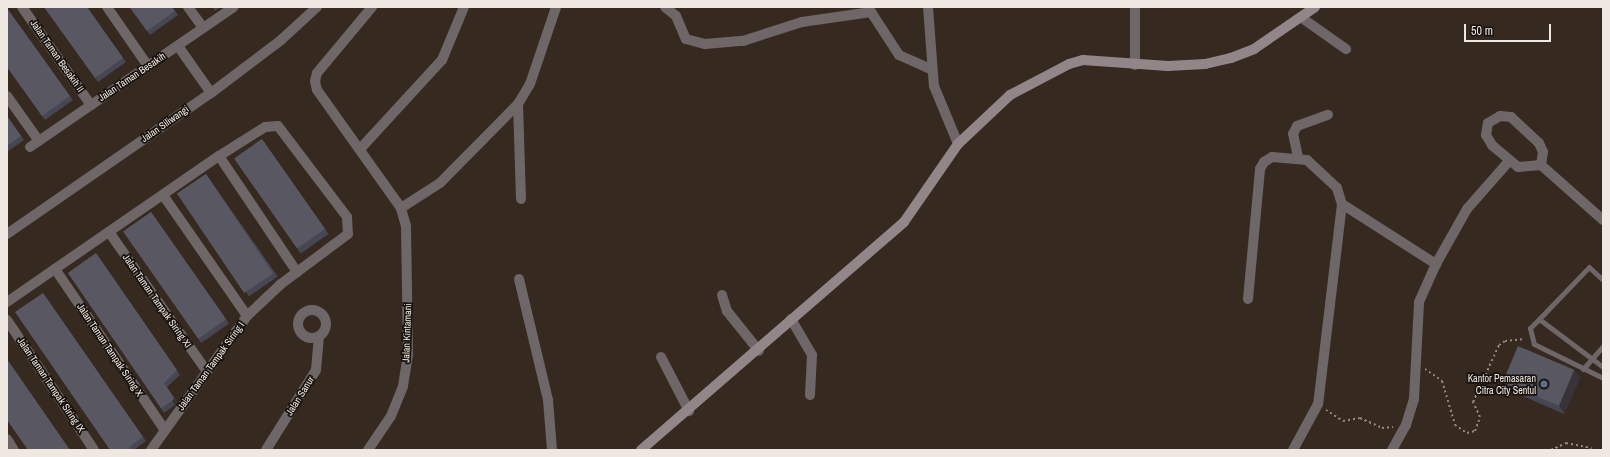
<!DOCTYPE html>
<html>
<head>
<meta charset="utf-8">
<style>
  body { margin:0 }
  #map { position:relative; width:1610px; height:457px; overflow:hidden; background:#352920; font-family:"Archivo Narrow",sans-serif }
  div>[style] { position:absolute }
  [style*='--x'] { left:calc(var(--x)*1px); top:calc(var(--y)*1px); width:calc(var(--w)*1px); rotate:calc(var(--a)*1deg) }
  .path>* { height:2px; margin-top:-1px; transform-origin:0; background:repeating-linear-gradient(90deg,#928880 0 2px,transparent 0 5px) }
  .lane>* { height:5px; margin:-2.5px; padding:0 2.5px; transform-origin:2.5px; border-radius:2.5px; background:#6e6667 }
  .street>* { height:10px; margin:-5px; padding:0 5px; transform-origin:5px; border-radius:5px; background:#6e6667 }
  .street>.ring { margin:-5px; padding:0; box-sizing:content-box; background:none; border:10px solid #6e6667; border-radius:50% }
  .secondary>* { height:10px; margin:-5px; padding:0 5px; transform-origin:5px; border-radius:5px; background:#938689 }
  .wall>* { inset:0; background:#474653; transform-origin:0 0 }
  .shaded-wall>* { inset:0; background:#383338 }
  .building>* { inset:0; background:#595762; transform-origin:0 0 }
  .dots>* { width:11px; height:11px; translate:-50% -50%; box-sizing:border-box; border:2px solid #19130f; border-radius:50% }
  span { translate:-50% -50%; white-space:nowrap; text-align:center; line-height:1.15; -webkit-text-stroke:3.5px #19130f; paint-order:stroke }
  .street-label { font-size:10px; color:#efe7e1 }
  .poi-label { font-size:10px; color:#efe7e1 }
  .right { translate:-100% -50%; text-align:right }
  .frame { position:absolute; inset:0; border:8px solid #efe7e1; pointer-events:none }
  .scale { position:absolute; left:1464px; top:24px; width:87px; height:18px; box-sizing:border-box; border:2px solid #efe7e1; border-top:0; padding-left:5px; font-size:12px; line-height:14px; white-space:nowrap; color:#efe7e1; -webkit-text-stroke:3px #19130f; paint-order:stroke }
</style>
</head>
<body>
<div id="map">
  <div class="path">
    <div style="--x:1425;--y:369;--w:21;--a:35"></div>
    <div style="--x:1442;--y:381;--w:46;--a:73.5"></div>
    <div style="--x:1455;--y:425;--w:14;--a:34"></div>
    <div style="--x:1467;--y:433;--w:8;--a:-14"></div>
    <div style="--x:1475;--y:431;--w:15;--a:-70"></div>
    <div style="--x:1480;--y:417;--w:17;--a:-115"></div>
    <div style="--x:1473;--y:402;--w:63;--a:-65.5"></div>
    <div style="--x:1499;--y:345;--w:7;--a:-34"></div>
    <div style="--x:1505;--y:341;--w:20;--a:-6"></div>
    <div style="--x:1326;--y:410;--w:20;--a:33"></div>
    <div style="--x:1343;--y:421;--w:17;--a:-10"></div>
    <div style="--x:1360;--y:418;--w:24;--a:24"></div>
    <div style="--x:1382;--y:428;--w:11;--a:-5"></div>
    <div style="--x:1551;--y:450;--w:17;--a:-25"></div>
    <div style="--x:1566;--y:443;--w:26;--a:11"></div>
  </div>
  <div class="lane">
    <div style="--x:1539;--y:319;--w:72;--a:-46.1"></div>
    <div style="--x:1589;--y:267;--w:19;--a:43"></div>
    <div style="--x:1603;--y:367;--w:80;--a:-143.1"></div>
    <div style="--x:1539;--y:319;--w:13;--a:135"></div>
    <div style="--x:1530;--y:328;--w:16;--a:76"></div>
    <div style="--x:1534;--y:344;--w:77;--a:26.2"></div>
    <div style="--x:1583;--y:369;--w:30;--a:-49"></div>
  </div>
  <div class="street">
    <div style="--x:22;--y:7;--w:120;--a:54.9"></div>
    <div style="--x:107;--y:7;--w:72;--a:55.2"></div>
    <div style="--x:188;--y:7;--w:26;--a:54"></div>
    <div style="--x:665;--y:7;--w:14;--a:39"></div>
    <div style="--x:676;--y:16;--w:25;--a:67"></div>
    <div style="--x:686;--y:39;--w:20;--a:15"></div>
    <div style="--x:705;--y:44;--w:38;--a:-5"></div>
    <div style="--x:743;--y:41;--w:62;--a:-17.9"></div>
    <div style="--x:802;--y:22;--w:70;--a:-8.2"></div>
    <div style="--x:871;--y:12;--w:51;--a:56.9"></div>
    <div style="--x:899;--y:55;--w:36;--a:24"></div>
    <div style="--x:928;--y:7;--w:79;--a:85.7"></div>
    <div style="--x:934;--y:86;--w:63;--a:67.5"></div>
    <div style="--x:1135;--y:7;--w:58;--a:90"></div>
    <div style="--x:1302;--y:18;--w:54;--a:35.2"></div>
    <div style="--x:178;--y:46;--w:57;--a:54.9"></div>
    <div style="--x:7;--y:96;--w:55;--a:54.6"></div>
    <div style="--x:518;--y:104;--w:95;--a:88.2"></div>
    <div style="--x:1500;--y:116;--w:11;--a:5"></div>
    <div style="--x:1511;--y:117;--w:38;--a:43"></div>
    <div style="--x:1539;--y:143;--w:10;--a:66"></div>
    <div style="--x:1543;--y:152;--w:13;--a:99"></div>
    <div style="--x:1541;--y:165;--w:23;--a:175"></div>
    <div style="--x:1518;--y:167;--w:34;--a:-140"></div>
    <div style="--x:1492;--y:145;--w:12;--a:-121"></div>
    <div style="--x:1486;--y:135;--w:12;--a:-81"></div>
    <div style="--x:1488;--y:123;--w:14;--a:-30"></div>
    <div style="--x:30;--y:147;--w:247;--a:-34.5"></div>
    <div style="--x:361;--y:148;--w:120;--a:-47.4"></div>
    <div style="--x:442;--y:60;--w:57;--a:-67.5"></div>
    <div style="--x:219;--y:156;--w:140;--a:56.1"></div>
    <div style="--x:1298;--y:157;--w:24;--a:-102"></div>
    <div style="--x:1293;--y:134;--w:9;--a:-63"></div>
    <div style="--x:1297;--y:126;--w:33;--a:-20"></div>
    <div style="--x:1541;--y:165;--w:83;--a:41.6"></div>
    <div style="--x:163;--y:195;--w:147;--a:55.2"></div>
    <div style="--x:1342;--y:204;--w:112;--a:32.6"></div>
    <div style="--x:401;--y:208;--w:46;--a:-32.7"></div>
    <div style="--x:440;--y:183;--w:111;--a:-45.4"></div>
    <div style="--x:518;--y:104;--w:23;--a:-59"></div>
    <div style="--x:530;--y:84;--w:81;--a:-71.3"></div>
    <div style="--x:109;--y:232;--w:169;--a:54.9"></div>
    <div style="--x:7;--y:234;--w:248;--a:-34.7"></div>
    <div style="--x:211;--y:93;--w:88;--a:-37.1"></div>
    <div style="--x:281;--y:40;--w:49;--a:-42.5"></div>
    <div style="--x:55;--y:269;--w:195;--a:55.7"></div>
    <div style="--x:519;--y:279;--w:124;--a:76.5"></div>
    <div style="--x:548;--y:400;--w:50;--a:85.4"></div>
    <div style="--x:722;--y:295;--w:17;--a:73"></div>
    <div style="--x:727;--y:311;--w:51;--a:51.3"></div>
    <div style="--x:1248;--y:299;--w:131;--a:-84.7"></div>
    <div style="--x:1260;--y:169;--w:8;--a:-60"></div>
    <div style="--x:1264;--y:162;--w:9;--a:-32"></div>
    <div style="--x:1272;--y:157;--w:35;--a:5"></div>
    <div style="--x:1307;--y:160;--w:41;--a:43"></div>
    <div style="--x:1337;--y:188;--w:17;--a:73"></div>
    <div style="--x:1342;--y:204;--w:201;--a:96.8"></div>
    <div style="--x:1318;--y:404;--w:52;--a:118.5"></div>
    <div style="--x:7;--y:302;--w:257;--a:-34.6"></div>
    <div style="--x:219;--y:156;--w:54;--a:-32.2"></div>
    <div style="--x:265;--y:127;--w:13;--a:-4"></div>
    <div style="--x:278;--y:126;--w:114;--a:52.8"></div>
    <div style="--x:347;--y:217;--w:17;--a:87"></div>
    <div style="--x:348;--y:234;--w:84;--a:143.3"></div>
    <div style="--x:281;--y:284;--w:47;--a:136.7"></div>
    <div style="--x:247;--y:316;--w:165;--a:125.6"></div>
    <div class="ring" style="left:298px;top:310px;width:18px;height:18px"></div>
    <div style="--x:791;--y:319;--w:42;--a:59.7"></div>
    <div style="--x:812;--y:355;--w:40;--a:92.9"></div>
    <div style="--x:7;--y:320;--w:156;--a:56.2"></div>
    <div style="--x:661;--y:357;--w:61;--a:62.6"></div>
    <div style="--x:7;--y:439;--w:13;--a:58"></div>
    <div style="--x:266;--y:450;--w:94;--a:-58"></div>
    <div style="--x:316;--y:370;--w:33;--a:-85"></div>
    <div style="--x:368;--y:450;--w:41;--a:-55.9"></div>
    <div style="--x:391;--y:416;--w:32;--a:-68"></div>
    <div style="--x:403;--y:386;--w:32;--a:-81"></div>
    <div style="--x:408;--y:354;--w:128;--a:-90.9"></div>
    <div style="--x:406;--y:226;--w:19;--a:-106"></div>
    <div style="--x:401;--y:208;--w:145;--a:-125.4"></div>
    <div style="--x:317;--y:90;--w:9;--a:-103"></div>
    <div style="--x:315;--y:81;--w:8;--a:-76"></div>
    <div style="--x:317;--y:73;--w:86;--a:-50.2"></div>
    <div style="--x:1392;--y:450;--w:29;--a:-61"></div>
    <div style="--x:1406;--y:425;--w:27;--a:-73"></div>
    <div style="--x:1414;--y:399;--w:97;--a:-87"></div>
    <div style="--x:1419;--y:302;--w:42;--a:-65.9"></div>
    <div style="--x:1436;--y:264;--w:63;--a:-60.6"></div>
    <div style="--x:1467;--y:209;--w:65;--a:-48.7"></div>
  </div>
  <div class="secondary">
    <div style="--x:641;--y:450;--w:348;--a:-40.9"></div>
    <div style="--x:904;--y:222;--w:95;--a:-55.3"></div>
    <div style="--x:958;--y:144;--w:71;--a:-43.3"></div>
    <div style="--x:1010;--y:95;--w:67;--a:-27.7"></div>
    <div style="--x:1069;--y:64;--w:15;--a:-16"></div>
    <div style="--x:1083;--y:60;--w:85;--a:4"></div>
    <div style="--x:1168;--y:66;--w:37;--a:-3"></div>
    <div style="--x:1205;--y:64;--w:27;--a:-13"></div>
    <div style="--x:1231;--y:58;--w:25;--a:-21"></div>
    <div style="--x:1254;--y:49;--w:74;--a:-34.5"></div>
  </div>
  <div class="wall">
    <div style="clip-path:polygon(44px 7px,87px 7px,126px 62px,98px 82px)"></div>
    <div style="clip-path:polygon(129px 7px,172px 7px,178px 15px,150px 35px)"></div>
    <div style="clip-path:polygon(212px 7px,220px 7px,215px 11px)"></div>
    <div style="clip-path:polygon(7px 67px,70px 96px,73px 100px,45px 120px)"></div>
    <div style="clip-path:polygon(7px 116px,24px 140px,7px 152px)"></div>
    <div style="left:262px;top:139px;width:116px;height:34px;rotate:55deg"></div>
    <div style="left:206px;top:174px;width:125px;height:35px;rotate:55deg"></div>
    <div style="left:151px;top:212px;width:136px;height:34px;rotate:55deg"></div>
    <div style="clip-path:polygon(96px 253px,180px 375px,167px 387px,177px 402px,175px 405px,164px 413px,68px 273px)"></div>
    <div style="clip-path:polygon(43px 293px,146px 441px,134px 450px,110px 450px)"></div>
    <div style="clip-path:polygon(1574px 370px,1580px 378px,1564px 414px,1509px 390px,1503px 382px)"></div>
  </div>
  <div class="shaded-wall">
    <div style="clip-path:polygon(1574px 370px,1580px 378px,1564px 414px,1559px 406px)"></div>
    <div style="clip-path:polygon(174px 398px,177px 402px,175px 405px,172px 401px)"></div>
  </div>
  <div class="building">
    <div style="clip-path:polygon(44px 7px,87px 7px,123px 58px,95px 78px)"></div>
    <div style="clip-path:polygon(130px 7px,172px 7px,175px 11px,147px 31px)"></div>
    <div style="clip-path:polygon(7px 8px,70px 96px,42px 116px,7px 67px)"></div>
    <div style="clip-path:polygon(7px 116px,21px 136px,7px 146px)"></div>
    <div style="left:262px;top:139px;width:110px;height:34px;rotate:55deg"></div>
    <div style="left:206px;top:174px;width:120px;height:35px;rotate:56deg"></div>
    <div style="left:151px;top:212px;width:131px;height:34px;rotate:55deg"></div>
    <div style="clip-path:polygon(96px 253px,177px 370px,164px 383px,174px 398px,172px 401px,161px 408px,68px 273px)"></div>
    <div style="clip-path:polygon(43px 293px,143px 437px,129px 447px,130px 450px,110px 450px,15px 312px)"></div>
    <div style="left:1518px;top:346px;width:61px;height:39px;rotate:23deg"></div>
    <div style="clip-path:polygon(7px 359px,70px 450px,28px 450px,7px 420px)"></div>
  </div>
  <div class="dots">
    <div style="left:1544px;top:384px;background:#5c6f8a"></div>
  </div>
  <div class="street-label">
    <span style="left:57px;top:56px;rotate:55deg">Jalan Taman Besakih II</span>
    <span style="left:132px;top:77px;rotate:-34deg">Jalan Taman Besakih</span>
    <span style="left:165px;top:124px;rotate:-35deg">Jalan Siliwangi</span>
    <span style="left:157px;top:301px;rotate:55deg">Jalan Taman Tampak Siring XI</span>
    <span style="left:407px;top:333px;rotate:-88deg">Jalan Kintamani</span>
    <span style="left:110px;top:350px;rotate:56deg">Jalan Taman Tampak Siring X</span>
    <span style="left:211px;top:366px;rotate:-54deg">Jalan Taman Tampak Siring I</span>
    <span style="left:51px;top:385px;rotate:56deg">Jalan Taman Tampak Siring IX</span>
    <span style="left:300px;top:396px;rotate:-58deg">Jalan Sanur</span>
  </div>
  <div class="poi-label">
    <span class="right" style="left:1536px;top:384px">Kantor Pemasaran<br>Citra City Sentul</span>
  </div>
  <div class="frame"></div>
  <div class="scale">50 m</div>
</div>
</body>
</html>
